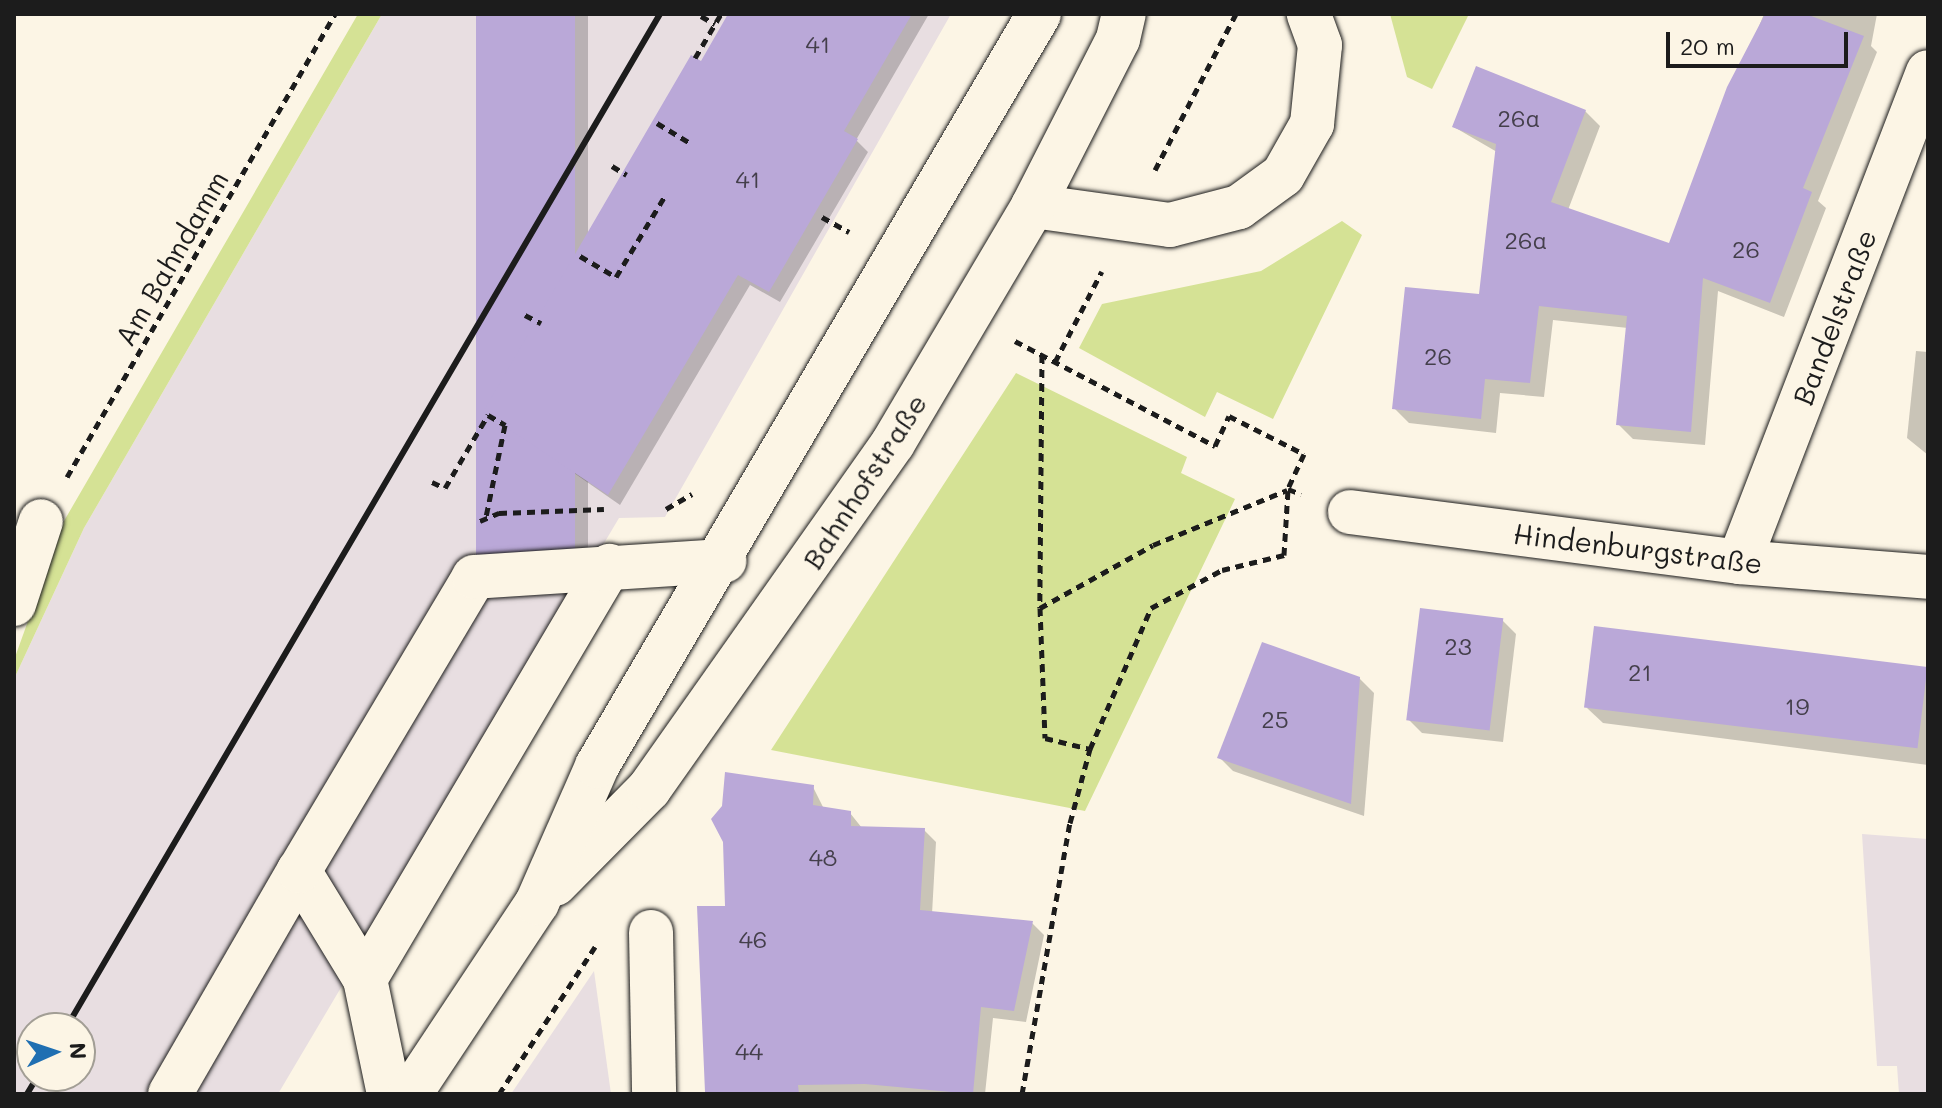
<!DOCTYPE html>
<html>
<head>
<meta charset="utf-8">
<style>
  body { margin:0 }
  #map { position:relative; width:1942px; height:1108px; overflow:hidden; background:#fcf5e5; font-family:Mali,sans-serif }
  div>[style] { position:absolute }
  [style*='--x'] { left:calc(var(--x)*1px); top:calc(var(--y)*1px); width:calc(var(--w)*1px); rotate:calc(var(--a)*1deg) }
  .built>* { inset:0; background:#e8dee1 }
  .green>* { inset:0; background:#d5e295 }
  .shadow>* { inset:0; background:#0003; transform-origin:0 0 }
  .building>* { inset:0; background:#baa8d8; transform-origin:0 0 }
  .path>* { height:5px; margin-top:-2.5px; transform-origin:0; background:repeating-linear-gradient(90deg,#1c1c1c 0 8px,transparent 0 14px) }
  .roads { filter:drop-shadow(0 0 2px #1c1c1c) drop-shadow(0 0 2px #1c1c1c) }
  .minor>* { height:44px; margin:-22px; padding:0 22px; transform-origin:22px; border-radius:22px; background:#fcf5e5 }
  .major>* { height:44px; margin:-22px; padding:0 22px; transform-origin:22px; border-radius:22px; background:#fcf5e5 }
  .rail>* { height:6px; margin:-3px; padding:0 3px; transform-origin:3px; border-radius:3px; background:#1c1c1c }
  span { translate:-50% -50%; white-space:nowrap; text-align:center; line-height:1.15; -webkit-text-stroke:6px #fcf5e5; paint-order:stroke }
  .number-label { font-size:24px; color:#443f4b }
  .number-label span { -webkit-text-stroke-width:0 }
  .street-label { font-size:28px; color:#1c1c1c }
  .frame { position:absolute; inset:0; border:16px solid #1c1c1c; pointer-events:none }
  .north { position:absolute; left:16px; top:1012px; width:80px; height:80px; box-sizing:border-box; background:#fcf5e5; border:2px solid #a29e95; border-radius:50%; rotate:87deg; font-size:22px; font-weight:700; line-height:32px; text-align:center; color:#1c1c1c }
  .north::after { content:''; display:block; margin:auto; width:28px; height:36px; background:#1f6fb2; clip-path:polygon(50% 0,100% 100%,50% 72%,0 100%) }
  .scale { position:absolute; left:1666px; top:32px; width:182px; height:36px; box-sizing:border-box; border:4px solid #1c1c1c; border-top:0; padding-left:10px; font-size:24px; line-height:28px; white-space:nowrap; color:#1c1c1c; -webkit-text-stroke:6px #fcf5e5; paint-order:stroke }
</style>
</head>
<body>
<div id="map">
  <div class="built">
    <div style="clip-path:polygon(evenodd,382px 14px,951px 14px,665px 517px,619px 518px,278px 1094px,14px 1094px,14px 679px,84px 528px,382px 14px,32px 1028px,80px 1028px,80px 1076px,32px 1076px,32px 1028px)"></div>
    <div style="clip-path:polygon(1862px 834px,1928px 839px,1928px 1094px,1899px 1094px,1897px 1066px,1877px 1066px)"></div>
    <div style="clip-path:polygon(594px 971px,611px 1094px,511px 1094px)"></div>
  </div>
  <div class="green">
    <div style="clip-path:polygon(358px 14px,382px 14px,84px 528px,14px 679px,14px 660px,64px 521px)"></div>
    <div style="clip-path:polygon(1390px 14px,1469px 14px,1432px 89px,1407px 77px)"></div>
    <div style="clip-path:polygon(1342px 221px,1362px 235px,1273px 419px,1217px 392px,1205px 417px,1079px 348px,1102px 304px,1261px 271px)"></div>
    <div style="clip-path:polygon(1016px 373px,1187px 457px,1181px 473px,1235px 499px,1085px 811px,771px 750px)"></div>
  </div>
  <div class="shadow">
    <div style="left:478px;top:14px;width:110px;height:546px"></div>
    <div style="clip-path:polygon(731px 14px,929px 14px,856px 140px,868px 152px,780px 302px,750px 285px,620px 505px,485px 411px)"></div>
    <div style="clip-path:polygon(1764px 14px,1877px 14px,1871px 46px,1877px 52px,1818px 201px,1826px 208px,1784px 317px,1718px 291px,1705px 445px,1633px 439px,1618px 424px,1628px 328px,1553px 320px,1544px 397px,1500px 393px,1496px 433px,1409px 423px,1394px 408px,1481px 296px,1497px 152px,1454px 127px,1585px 111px,1600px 126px,1568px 210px,1670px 246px)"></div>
    <div style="clip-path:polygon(1916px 351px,1928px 352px,1928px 455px,1907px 438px)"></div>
    <div style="clip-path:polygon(1502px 620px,1516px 634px,1503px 742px,1422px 733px,1408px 719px)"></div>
    <div style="clip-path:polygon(1928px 667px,1928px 765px,1603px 723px,1587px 708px)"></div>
    <div style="clip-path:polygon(1359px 678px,1374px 693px,1364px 816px,1233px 771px,1219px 757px)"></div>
    <div style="clip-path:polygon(813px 787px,824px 809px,850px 813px,862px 828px,924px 830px,936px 842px,932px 914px,1032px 923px,1044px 935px,1026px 1022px,993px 1018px,985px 1094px,707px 1091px,727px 908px)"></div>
  </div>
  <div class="building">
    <div style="left:476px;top:14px;width:99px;height:548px"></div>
    <div style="clip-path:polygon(728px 14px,912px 14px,844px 131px,858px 139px,769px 292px,738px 275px,608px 495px,483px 412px,691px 55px,701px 61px)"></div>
    <div style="clip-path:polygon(1765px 14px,1806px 14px,1864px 36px,1803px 188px,1812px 192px,1770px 303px,1703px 278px,1691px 432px,1616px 425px,1627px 316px,1539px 306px,1530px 383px,1485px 379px,1481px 419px,1392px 409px,1405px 287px,1479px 294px,1496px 144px,1452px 127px,1476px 66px,1586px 110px,1551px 202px,1669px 243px,1727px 87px)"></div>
    <div style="left:1420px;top:608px;width:84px;height:113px;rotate:7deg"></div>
    <div style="left:1594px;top:626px;width:336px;height:82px;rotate:7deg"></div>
    <div style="clip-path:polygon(1262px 642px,1360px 677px,1351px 804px,1217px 758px)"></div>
    <div style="clip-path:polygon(725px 772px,814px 785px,813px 805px,851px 811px,851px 826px,925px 828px,920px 910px,1033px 921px,1014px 1011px,981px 1007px,973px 1094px,865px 1084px,798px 1085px,799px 1094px,705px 1092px,697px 906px,725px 906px,723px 842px,711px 819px,722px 806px)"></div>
  </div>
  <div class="path">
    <div style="--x:701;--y:16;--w:16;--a:30"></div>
    <div style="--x:695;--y:58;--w:51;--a:-59.4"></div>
    <div style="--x:657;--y:123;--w:37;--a:31"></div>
    <div style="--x:612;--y:166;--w:17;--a:31"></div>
    <div style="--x:1155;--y:170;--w:176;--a:-62.6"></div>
    <div style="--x:822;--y:217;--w:31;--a:29"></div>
    <div style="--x:580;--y:256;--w:42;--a:30.3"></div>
    <div style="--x:616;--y:277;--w:97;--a:-58.9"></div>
    <div style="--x:525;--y:315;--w:18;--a:27"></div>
    <div style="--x:1015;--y:341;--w:226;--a:27.7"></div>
    <div style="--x:1215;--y:446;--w:33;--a:-65"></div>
    <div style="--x:1229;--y:416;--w:84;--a:26.9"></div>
    <div style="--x:1304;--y:454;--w:38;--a:115"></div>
    <div style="--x:1288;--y:489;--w:14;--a:21"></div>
    <div style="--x:1042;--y:355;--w:253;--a:90.5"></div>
    <div style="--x:1040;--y:608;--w:129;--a:-29.1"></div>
    <div style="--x:1153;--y:545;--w:145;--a:-22.3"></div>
    <div style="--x:1055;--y:362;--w:102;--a:-62.7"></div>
    <div style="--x:67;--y:477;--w:535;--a:-59.94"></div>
    <div style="--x:432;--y:482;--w:14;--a:25"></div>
    <div style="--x:445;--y:488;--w:85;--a:-59.5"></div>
    <div style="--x:488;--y:415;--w:20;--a:30"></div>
    <div style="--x:505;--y:425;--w:94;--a:101.7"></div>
    <div style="--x:666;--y:509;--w:30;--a:-30"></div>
    <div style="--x:480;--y:521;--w:21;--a:-23"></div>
    <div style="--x:499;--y:513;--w:105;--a:-2.2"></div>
    <div style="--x:1040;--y:608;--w:130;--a:87.8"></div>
    <div style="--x:1045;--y:738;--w:46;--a:13.7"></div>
    <div style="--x:499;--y:1094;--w:176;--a:-56.9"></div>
    <div style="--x:1022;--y:1094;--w:275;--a:-80"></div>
    <div style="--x:1070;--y:823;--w:77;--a:-74.9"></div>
    <div style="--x:1090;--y:749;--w:154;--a:-66.6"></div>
    <div style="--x:1151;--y:608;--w:81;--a:-28.2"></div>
    <div style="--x:1222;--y:570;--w:64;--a:-13.6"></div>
    <div style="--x:1284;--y:555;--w:66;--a:-86.5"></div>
  </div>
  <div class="roads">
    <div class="minor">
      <div style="--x:1033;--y:206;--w:138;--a:7.9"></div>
      <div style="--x:1170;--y:225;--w:71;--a:-14.6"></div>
      <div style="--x:1239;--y:207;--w:54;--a:-36"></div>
      <div style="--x:1283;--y:175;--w:59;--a:-60.4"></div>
      <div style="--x:1312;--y:124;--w:79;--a:-84.2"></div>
      <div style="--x:1320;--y:45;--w:33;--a:-110"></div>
      <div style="--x:1350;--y:512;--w:392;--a:7.3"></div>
      <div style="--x:1739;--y:562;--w:190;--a:4.5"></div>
      <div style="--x:1739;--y:562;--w:525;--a:-68.91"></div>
      <div style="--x:14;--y:604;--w:87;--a:-72"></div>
      <div style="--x:651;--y:932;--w:162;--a:88.9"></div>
      <div style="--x:365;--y:979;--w:480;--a:-59.4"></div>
      <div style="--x:170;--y:1094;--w:258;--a:-60"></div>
      <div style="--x:389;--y:1094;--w:117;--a:-101.8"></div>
      <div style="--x:365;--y:979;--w:127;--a:-121.4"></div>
      <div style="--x:299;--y:871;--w:342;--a:-59.2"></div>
      <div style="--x:474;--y:577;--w:251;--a:-3.7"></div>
    </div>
    <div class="major">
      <div style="--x:555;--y:884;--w:134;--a:-45.3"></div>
      <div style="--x:649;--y:789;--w:423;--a:-54.8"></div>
      <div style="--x:893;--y:443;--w:275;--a:-59.4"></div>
      <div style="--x:1033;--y:206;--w:187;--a:-63"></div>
      <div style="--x:1118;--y:39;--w:26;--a:-77"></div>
      <div style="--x:410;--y:1094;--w:229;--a:-56.4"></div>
      <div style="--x:537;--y:903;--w:150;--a:-66.3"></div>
      <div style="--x:597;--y:766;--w:872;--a:-59.55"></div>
    </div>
  </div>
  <div class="rail">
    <div style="--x:66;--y:1028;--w:1175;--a:-59.64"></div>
    <div style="--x:27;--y:1094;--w:21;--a:-59"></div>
  </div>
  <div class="number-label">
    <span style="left:818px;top:44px">41</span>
    <span style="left:1519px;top:118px">26a</span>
    <span style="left:748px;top:179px">41</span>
    <span style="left:1526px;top:240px">26a</span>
    <span style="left:1746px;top:249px">26</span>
    <span style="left:1438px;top:356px">26</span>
    <span style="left:1458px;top:646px">23</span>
    <span style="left:1640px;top:672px">21</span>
    <span style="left:1797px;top:706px">19</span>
    <span style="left:1275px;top:719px">25</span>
    <span style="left:823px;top:857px">48</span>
    <span style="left:753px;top:939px">46</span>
    <span style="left:749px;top:1051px">44</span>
  </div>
  <div class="street-label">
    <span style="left:171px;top:258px;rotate:-60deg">Am Bahndamm</span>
    <span style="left:1834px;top:317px;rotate:-69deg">Bandelstraße</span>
    <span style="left:864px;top:481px;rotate:-57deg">Bahnhofstraße</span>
    <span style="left:1638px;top:548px;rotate:7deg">Hindenburgstraße</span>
  </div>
  <div class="frame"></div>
  <div class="north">N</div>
  <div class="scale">20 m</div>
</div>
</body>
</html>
